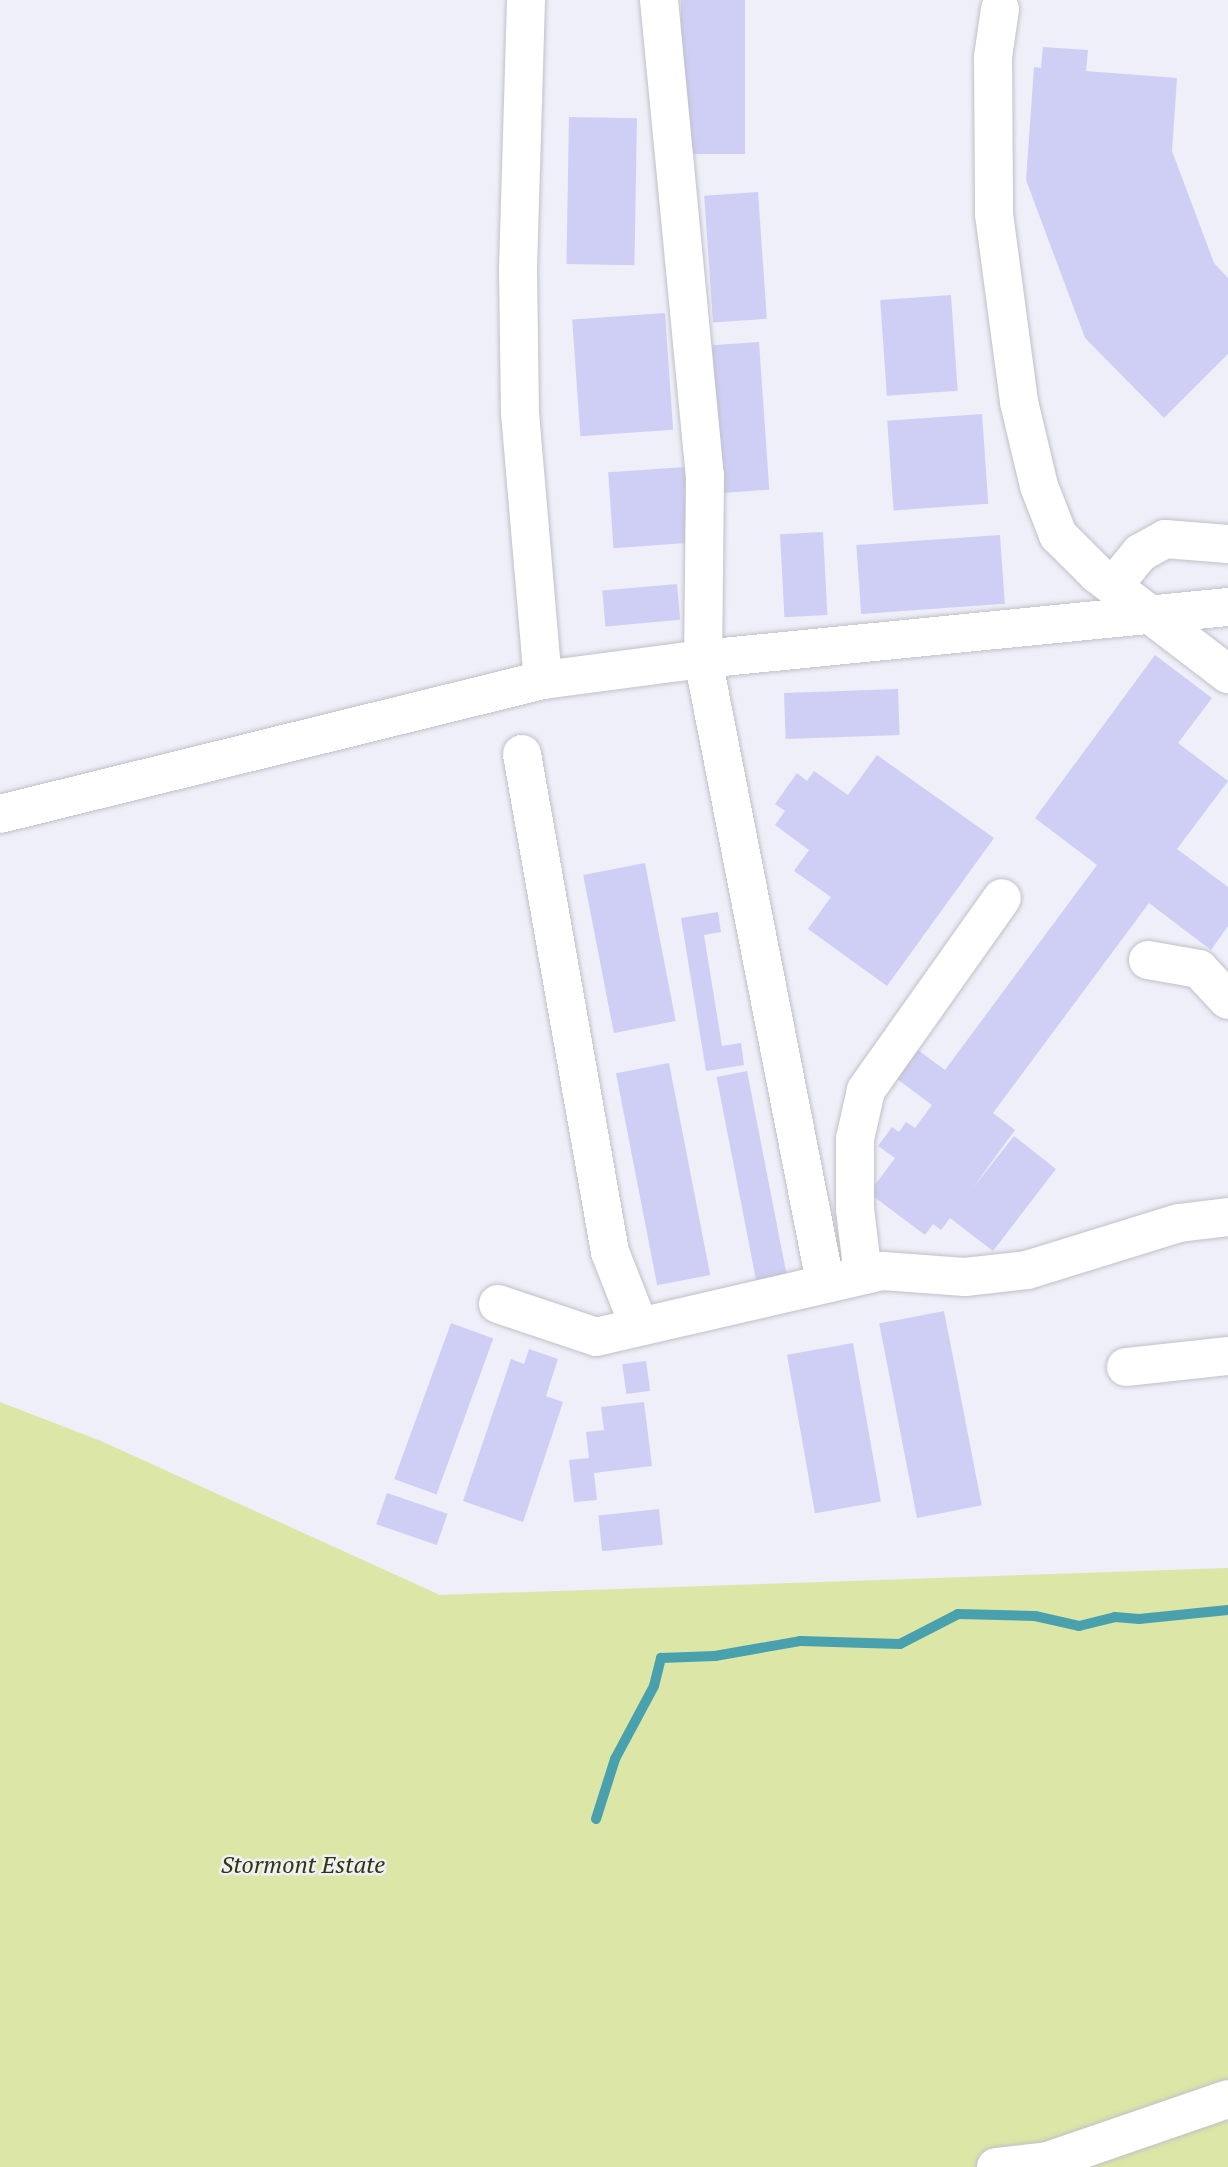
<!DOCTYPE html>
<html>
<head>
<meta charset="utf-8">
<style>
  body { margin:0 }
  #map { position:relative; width:1228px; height:2167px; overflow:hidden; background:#eeeff8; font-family:"PT Serif",serif }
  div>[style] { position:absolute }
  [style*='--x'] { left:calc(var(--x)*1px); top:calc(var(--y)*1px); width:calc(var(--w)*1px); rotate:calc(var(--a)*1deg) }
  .green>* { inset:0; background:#dce6a6 }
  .stream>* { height:10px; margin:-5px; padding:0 5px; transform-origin:5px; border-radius:5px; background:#49a1ae }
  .building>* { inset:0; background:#cfcff5; transform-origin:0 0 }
  .roads { filter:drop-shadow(0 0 2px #c0c0c9) drop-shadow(0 0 2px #c0c0c9) }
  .minor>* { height:38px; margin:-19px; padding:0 19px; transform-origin:19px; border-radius:19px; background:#fff }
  span { translate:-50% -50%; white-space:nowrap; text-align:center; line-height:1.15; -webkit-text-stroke:5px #eeeff8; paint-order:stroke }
  .park-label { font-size:24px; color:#313602; font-style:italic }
</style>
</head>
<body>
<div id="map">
  <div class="green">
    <div style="clip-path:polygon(0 1402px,101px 1441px,440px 1595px,1228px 1568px,1228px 2167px,0 2167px)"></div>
  </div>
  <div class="stream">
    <div style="--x:596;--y:1819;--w:63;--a:-72.4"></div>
    <div style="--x:615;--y:1759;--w:83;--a:-61.9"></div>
    <div style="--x:654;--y:1686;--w:29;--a:-76"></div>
    <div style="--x:661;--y:1658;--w:54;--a:-2.1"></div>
    <div style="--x:715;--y:1656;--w:86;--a:-10"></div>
    <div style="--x:800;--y:1641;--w:100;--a:1.7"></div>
    <div style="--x:900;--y:1644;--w:65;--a:-27.3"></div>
    <div style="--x:958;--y:1614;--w:77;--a:1.5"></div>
    <div style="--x:1035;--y:1616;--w:45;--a:12.8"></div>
    <div style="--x:1079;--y:1626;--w:37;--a:-14"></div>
    <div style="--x:1115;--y:1617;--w:24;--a:5"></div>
    <div style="--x:1139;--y:1619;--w:89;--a:-5.8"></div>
  </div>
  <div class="building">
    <div style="left:681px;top:0;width:64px;height:154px"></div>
    <div style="clip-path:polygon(1043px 47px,1088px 50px,1086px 71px,1177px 78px,1172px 151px,1214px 263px,1228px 278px,1228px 354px,1164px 418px,1085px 338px,1026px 180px,1034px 67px,1041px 68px)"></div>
    <div style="left:569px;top:117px;width:68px;height:147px;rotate:1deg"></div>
    <div style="left:758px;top:192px;width:127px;height:54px;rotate:86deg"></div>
    <div style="left:951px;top:295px;width:96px;height:71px;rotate:86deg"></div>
    <div style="left:665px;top:313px;width:117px;height:93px;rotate:86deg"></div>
    <div style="left:759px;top:342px;width:148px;height:47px;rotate:86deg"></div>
    <div style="left:982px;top:414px;width:90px;height:95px;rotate:86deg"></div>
    <div style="left:685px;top:467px;width:76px;height:77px;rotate:86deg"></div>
    <div style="left:823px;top:532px;width:83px;height:43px;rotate:87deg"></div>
    <div style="left:1000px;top:535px;width:69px;height:144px;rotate:86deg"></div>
    <div style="left:677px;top:584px;width:36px;height:75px;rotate:85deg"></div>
    <div style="clip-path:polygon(1155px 655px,1212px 698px,1178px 743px,1228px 781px,1177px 849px,1228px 887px,1228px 926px,1211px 950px,1149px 903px,993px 1113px,1015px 1130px,972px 1189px,1014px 1136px,1056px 1169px,993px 1251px,950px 1218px,941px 1230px,933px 1224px,925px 1235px,869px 1193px,895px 1158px,878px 1146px,892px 1127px,899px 1132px,906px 1122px,915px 1128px,932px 1105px,897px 1079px,918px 1050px,945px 1070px,1097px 865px,1035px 818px)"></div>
    <div style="left:898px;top:689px;width:46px;height:114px;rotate:88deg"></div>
    <div style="clip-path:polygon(877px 755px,994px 838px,887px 986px,808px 929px,831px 897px,794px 871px,809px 850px,775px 825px,785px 811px,775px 804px,797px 773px,807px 781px,814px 771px,848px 795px)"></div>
    <div style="left:645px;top:863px;width:161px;height:63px;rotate:79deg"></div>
    <div style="clip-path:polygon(718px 912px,721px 932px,704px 935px,722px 1046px,741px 1043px,744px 1065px,706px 1071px,681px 918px)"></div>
    <div style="left:669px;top:1063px;width:216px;height:54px;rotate:79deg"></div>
    <div style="left:747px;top:1071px;width:207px;height:31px;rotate:79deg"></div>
    <div style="left:944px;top:1311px;width:198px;height:66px;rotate:79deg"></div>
    <div style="left:451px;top:1323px;width:45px;height:166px;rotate:20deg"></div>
    <div style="left:853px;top:1343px;width:161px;height:67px;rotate:80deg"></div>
    <div style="clip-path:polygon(529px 1349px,558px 1359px,546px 1396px,563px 1402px,523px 1522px,463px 1501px,511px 1359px,524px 1364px)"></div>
    <div style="left:646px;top:1361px;width:30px;height:24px;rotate:82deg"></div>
    <div style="clip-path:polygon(644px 1402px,652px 1466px,594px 1473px,597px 1500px,574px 1502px,569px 1460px,589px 1458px,586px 1432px,604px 1430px,601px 1407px)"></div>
    <div style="left:387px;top:1493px;width:64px;height:33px;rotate:19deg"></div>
    <div style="left:659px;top:1509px;width:36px;height:61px;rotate:84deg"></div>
  </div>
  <div class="roads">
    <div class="minor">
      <div style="--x:526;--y:0;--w:270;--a:91.7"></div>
      <div style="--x:518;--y:270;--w:143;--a:89.2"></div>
      <div style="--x:520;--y:413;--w:268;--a:85.1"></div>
      <div style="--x:659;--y:0;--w:477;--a:84.5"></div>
      <div style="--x:705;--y:475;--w:184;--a:90.6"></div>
      <div style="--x:703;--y:659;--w:635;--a:78.92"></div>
      <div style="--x:1000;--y:9;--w:49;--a:98.3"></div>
      <div style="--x:993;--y:57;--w:157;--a:89.6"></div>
      <div style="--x:994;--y:214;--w:190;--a:82.4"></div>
      <div style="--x:1019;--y:402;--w:86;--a:76.6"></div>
      <div style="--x:1039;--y:486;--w:53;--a:68.8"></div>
      <div style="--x:1058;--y:535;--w:55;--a:45"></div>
      <div style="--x:1097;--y:574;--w:165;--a:37.4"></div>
      <div style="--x:1113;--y:586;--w:43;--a:-50.7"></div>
      <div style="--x:1140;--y:553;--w:29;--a:-29"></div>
      <div style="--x:1165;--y:539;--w:63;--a:4.5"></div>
      <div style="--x:522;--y:754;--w:506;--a:79.98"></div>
      <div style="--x:610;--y:1252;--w:79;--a:68.6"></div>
      <div style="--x:0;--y:814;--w:559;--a:-13.86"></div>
      <div style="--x:543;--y:680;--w:161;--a:-7.5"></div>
      <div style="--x:703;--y:659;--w:528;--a:-5.66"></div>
      <div style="--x:1148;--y:960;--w:52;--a:10"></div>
      <div style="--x:1199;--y:969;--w:42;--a:46.9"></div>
      <div style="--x:863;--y:1275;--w:66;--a:-96.9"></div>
      <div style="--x:855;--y:1209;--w:70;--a:-90"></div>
      <div style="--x:855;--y:1139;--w:50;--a:-77.3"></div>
      <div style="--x:866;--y:1090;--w:235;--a:-54.7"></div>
      <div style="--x:498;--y:1304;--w:103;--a:18.6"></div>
      <div style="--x:596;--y:1337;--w:294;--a:-13"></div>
      <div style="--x:883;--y:1271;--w:82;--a:4.2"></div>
      <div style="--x:965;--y:1277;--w:62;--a:-6.4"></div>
      <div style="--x:1027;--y:1270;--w:159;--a:-17.2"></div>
      <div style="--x:1179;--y:1223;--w:49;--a:-7"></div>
      <div style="--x:1126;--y:1367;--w:103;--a:-6.2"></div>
      <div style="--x:996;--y:2167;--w:52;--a:-6.6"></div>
      <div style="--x:1048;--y:2161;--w:190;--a:-19"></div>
    </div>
  </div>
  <div class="park-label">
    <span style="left:303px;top:1865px">Stormont Estate</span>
  </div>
</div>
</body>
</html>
